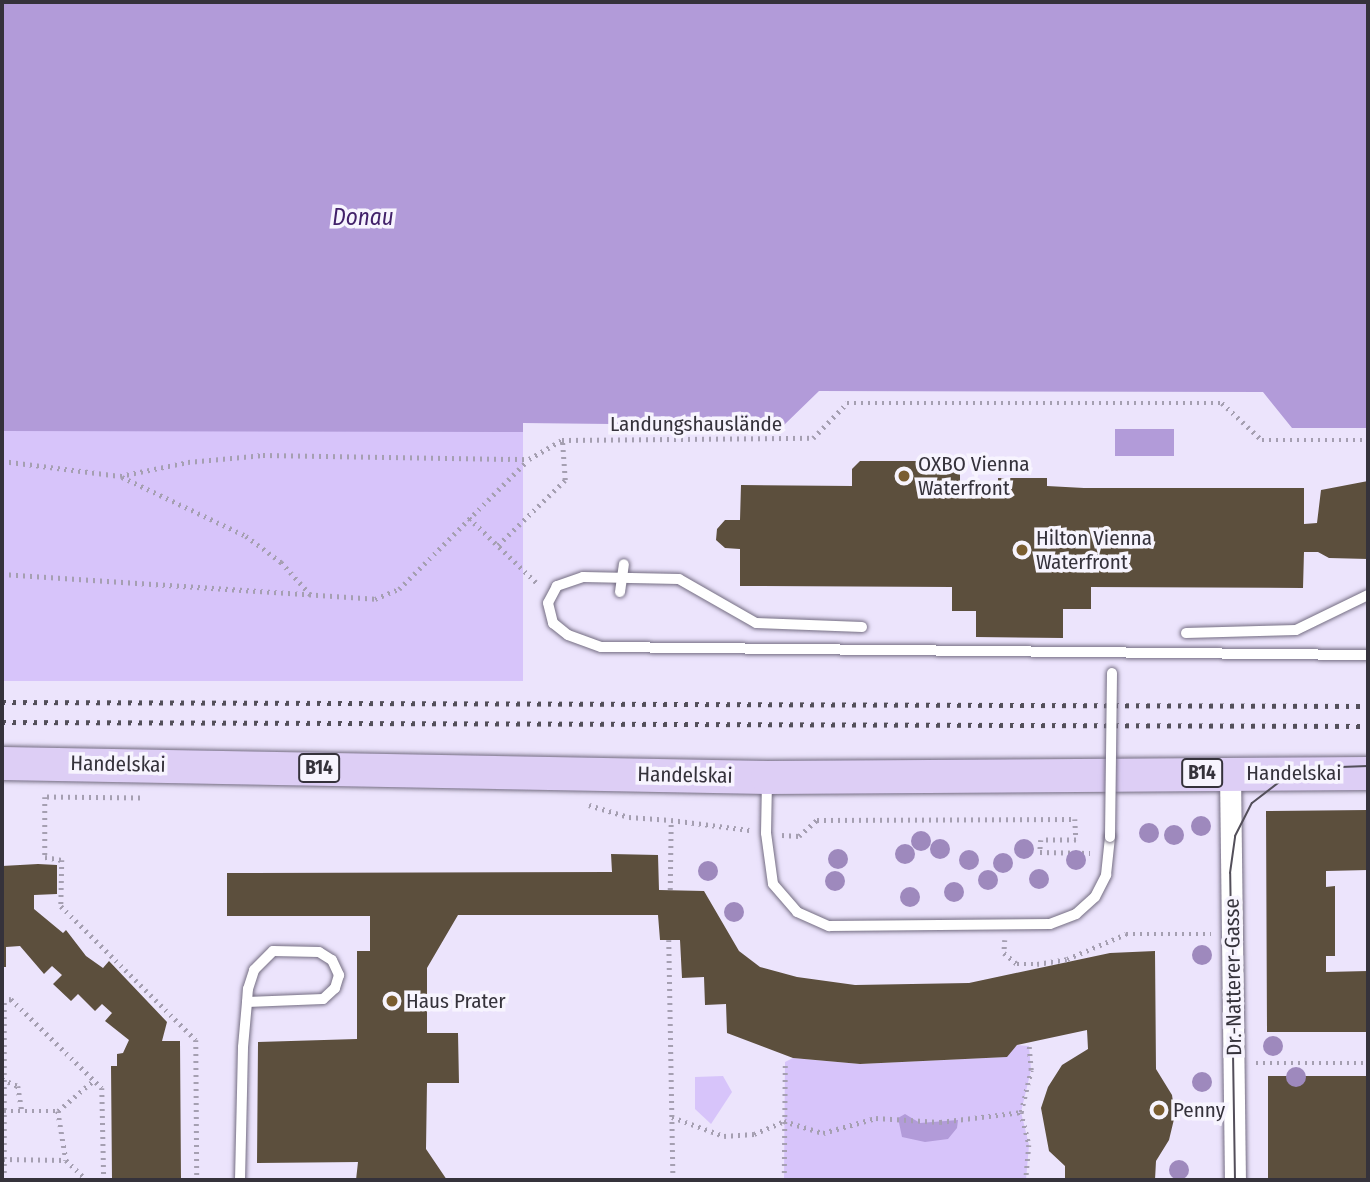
<!DOCTYPE html>
<html>
<head>
<meta charset="utf-8">
<style>
  body { margin:0 }
  #map { position:relative; width:1370px; height:1182px; overflow:hidden; background:#ece4fc; font-family:"Fira Sans Condensed",sans-serif }
  div>[style] { position:absolute }
  [style*='--x'] { left:calc(var(--x)*1px); top:calc(var(--y)*1px); width:calc(var(--w)*1px); rotate:calc(var(--a)*1deg) }
  .green>* { inset:0; background:#d7c4fa; transform-origin:0 0 }
  .water>* { inset:0; background:#b29bd9; transform-origin:0 0 }
  .building>* { inset:0; background:#5c4f3d; transform-origin:0 0 }
  .path>* { height:4.5px; margin-top:-2.25px; transform-origin:0; background:repeating-linear-gradient(90deg,#a59fb1 0 2px,transparent 0 7px) }
  .roads { filter:drop-shadow(0 0 2px #746d82) drop-shadow(0 0 2px #746d82) }
  .lane>* { height:10px; margin:-5px; padding:0 5px; transform-origin:5px; border-radius:5px; background:#fff }
  .street>* { height:21px; margin:-10.5px; padding:0 10.5px; transform-origin:10.5px; border-radius:10.5px; background:#fff }
  .primary>* { height:33px; margin:-16.5px; padding:0 16.5px; transform-origin:16.5px; border-radius:16.5px; background:#ddcef5 }
  .tram>* { height:2px; margin:-1px; padding:0 1px; transform-origin:1px; border-radius:1px; background:#534f5a }
  .rail>* { height:5px; margin-top:-2.5px; transform-origin:0; background:repeating-linear-gradient(90deg,#534f5a 0 3.5px,transparent 0 10.5px) }
  .bridges { filter:drop-shadow(0 0 2px #746d82) drop-shadow(0 0 2px #746d82) }
  .lane-bridge>* { height:10px; margin:-5px; padding:0 5px; transform-origin:5px; border-radius:5px; background:#fff }
  .trees>* { width:20px; height:20px; margin:-10px; border-radius:50%; background:#9e89bd }
  .dots>* { width:19px; height:19px; translate:-50% -50%; box-sizing:border-box; border:4px solid #f7f4fe; border-radius:50% }
  span { translate:-50% -50%; white-space:nowrap; text-align:center; line-height:1.15; -webkit-text-stroke:7px #f7f4fe; paint-order:stroke }
  .shield-label span { padding:2px 5px; background:#f7f4fe; border:2px solid; border-radius:5px; -webkit-text-stroke-width:0 }
  .shield-label { font-size:19px; color:#35323b; font-weight:700 }
  .street-label { font-size:21px; color:#35323b }
  .poi-label { font-size:21px; color:#35323b }
  .left { translate:0 -50%; text-align:left }
  .water-label { font-size:23px; color:#42216a; font-style:italic }
  .frame { position:absolute; inset:0; border:4px solid #35323b; pointer-events:none }
</style>
</head>
<body>
<div id="map">
  <div class="green">
    <div style="left:2px;top:431px;width:521px;height:250px"></div>
    <div style="clip-path:polygon(1017px 1045px,1029px 1046px,1031px 1070px,1021px 1112px,1029px 1145px,1026px 1180px,784px 1180px,785px 1062px,793px 1058px,860px 1064px,1006px 1057px)"></div>
    <div style="clip-path:polygon(723px 1076px,732px 1092px,711px 1124px,695px 1109px,695px 1077px)"></div>
  </div>
  <div class="water">
    <div style="clip-path:polygon(2px 2px,1368px 2px,1368px 428px,1292px 428px,1263px 392px,819px 391px,783px 426px,523px 423px,523px 432px,2px 431px)"></div>
    <div style="left:1115px;top:429px;width:59px;height:27px"></div>
    <div style="clip-path:polygon(905px 1114px,920px 1123px,958px 1120px,957px 1128px,948px 1139px,925px 1142px,902px 1137px,898px 1118px)"></div>
  </div>
  <div class="building">
    <div style="clip-path:polygon(860px 461px,953px 461px,960px 469px,960px 486px,998px 486px,998px 478px,1047px 478px,1047px 486px,1084px 488px,1304px 488px,1304px 524px,1317px 523px,1321px 490px,1368px 481px,1368px 559px,1329px 558px,1318px 552px,1304px 552px,1303px 588px,1091px 587px,1091px 609px,1063px 609px,1063px 638px,976px 637px,976px 611px,952px 611px,952px 587px,740px 586px,740px 549px,725px 548px,716px 540px,717px 529px,725px 520px,740px 520px,741px 485px,852px 486px,852px 469px)"></div>
    <div style="clip-path:polygon(1368px 810px,1368px 870px,1326px 871px,1326px 887px,1335px 886px,1335px 956px,1326px 956px,1326px 972px,1368px 971px,1368px 1032px,1267px 1032px,1266px 811px)"></div>
    <div style="clip-path:polygon(611px 854px,658px 855px,659px 890px,704px 891px,739px 951px,760px 967px,797px 977px,855px 985px,969px 983px,1110px 953px,1155px 951px,1156px 1069px,1172px 1095px,1175px 1115px,1169px 1140px,1156px 1161px,1155px 1180px,1065px 1180px,1065px 1166px,1049px 1151px,1041px 1108px,1048px 1087px,1062px 1065px,1088px 1049px,1087px 1030px,1017px 1045px,1007px 1057px,860px 1064px,793px 1058px,727px 1033px,726px 1004px,705px 1005px,704px 977px,682px 978px,680px 940px,660px 940px,658px 915px,458px 915px,427px 968px,427px 1033px,458px 1033px,459px 1083px,427px 1083px,426px 1149px,447px 1180px,356px 1180px,358px 1162px,257px 1163px,258px 1042px,357px 1039px,357px 951px,370px 951px,370px 916px,227px 916px,227px 873px,612px 872px)"></div>
    <div style="clip-path:polygon(38px 864px,57px 865px,57px 894px,34px 895px,34px 909px,63px 933px,66px 930px,86px 956px,103px 968px,109px 961px,167px 1022px,162px 1041px,180px 1041px,181px 1180px,112px 1180px,111px 1066px,117px 1066px,117px 1054px,123px 1053px,129px 1040px,105px 1021px,112px 1013px,102px 1004px,95px 1011px,78px 994px,71px 1001px,53px 984px,62px 975px,52px 966px,44px 974px,20px 946px,6px 947px,6px 967px,2px 967px,2px 866px)"></div>
    <div style="left:1368px;top:1076px;width:104px;height:100px;rotate:90deg"></div>
  </div>
  <div class="path">
    <div style="--x:2;--y:461;--w:119;--a:7.2"></div>
    <div style="--x:120;--y:476;--w:69;--a:-11.6"></div>
    <div style="--x:188;--y:462;--w:75;--a:-5.3"></div>
    <div style="--x:263;--y:455;--w:266;--a:0.9"></div>
    <div style="--x:529;--y:459;--w:38;--a:-30"></div>
    <div style="--x:562;--y:440;--w:251;--a:-0.5"></div>
    <div style="--x:813;--y:438;--w:49;--a:-45.8"></div>
    <div style="--x:847;--y:403;--w:375;--a:0"></div>
    <div style="--x:1222;--y:403;--w:54;--a:42.8"></div>
    <div style="--x:1262;--y:440;--w:106;--a:0"></div>
    <div style="--x:122;--y:477;--w:137;--a:25.4"></div>
    <div style="--x:246;--y:536;--w:44;--a:36.6"></div>
    <div style="--x:281;--y:562;--w:45;--a:47.7"></div>
    <div style="--x:469;--y:518;--w:97;--a:43.7"></div>
    <div style="--x:498;--y:545;--w:93;--a:-44.1"></div>
    <div style="--x:565;--y:480;--w:39;--a:-94"></div>
    <div style="--x:2;--y:574;--w:374;--a:3.8"></div>
    <div style="--x:375;--y:599;--w:26;--a:-23"></div>
    <div style="--x:399;--y:589;--w:182;--a:-45"></div>
    <div style="--x:140;--y:798;--w:95;--a:-179.4"></div>
    <div style="--x:45;--y:797;--w:60;--a:90"></div>
    <div style="--x:45;--y:857;--w:17;--a:10"></div>
    <div style="--x:62;--y:860;--w:46;--a:91.2"></div>
    <div style="--x:61;--y:906;--w:190;--a:44.8"></div>
    <div style="--x:196;--y:1040;--w:140;--a:89.6"></div>
    <div style="--x:589;--y:805;--w:42;--a:16.7"></div>
    <div style="--x:629;--y:817;--w:42;--a:4.1"></div>
    <div style="--x:782;--y:835;--w:17;--a:3"></div>
    <div style="--x:799;--y:836;--w:24;--a:-42"></div>
    <div style="--x:817;--y:820;--w:258;--a:-0.2"></div>
    <div style="--x:1075;--y:819;--w:21;--a:87"></div>
    <div style="--x:1076;--y:840;--w:35;--a:180"></div>
    <div style="--x:1041;--y:840;--w:12;--a:95"></div>
    <div style="--x:1040;--y:852;--w:50;--a:1.1"></div>
    <div style="--x:670;--y:890;--w:70;--a:-89.2"></div>
    <div style="--x:671;--y:820;--w:79;--a:7.3"></div>
    <div style="--x:669;--y:940;--w:240;--a:89"></div>
    <div style="--x:1005;--y:940;--w:13;--a:94"></div>
    <div style="--x:1004;--y:953;--w:17;--a:40"></div>
    <div style="--x:1017;--y:964;--w:20;--a:0"></div>
    <div style="--x:1037;--y:964;--w:30;--a:-9"></div>
    <div style="--x:1067;--y:959;--w:64;--a:-23"></div>
    <div style="--x:1126;--y:934;--w:85;--a:0"></div>
    <div style="--x:2;--y:1000;--w:9;--a:-6"></div>
    <div style="--x:11;--y:999;--w:127;--a:44.4"></div>
    <div style="--x:102;--y:1088;--w:92;--a:88.8"></div>
    <div style="--x:1256;--y:1063;--w:112;--a:0"></div>
    <div style="--x:2;--y:1079;--w:17;--a:24"></div>
    <div style="--x:18;--y:1086;--w:24;--a:81"></div>
    <div style="--x:4;--y:1111;--w:54;--a:0"></div>
    <div style="--x:58;--y:1111;--w:48;--a:-40.7"></div>
    <div style="--x:58;--y:1111;--w:50;--a:80.7"></div>
    <div style="--x:66;--y:1160;--w:29;--a:44"></div>
    <div style="--x:1021;--y:1112;--w:43;--a:-76.6"></div>
    <div style="--x:1031;--y:1070;--w:24;--a:-95"></div>
    <div style="--x:672;--y:1117;--w:55;--a:20.1"></div>
    <div style="--x:724;--y:1136;--w:30;--a:-4"></div>
    <div style="--x:754;--y:1134;--w:33;--a:-23"></div>
    <div style="--x:784;--y:1121;--w:41;--a:17.1"></div>
    <div style="--x:823;--y:1133;--w:55;--a:-15.8"></div>
    <div style="--x:876;--y:1118;--w:64;--a:3.6"></div>
    <div style="--x:940;--y:1122;--w:82;--a:-7"></div>
    <div style="--x:1021;--y:1112;--w:34;--a:76"></div>
    <div style="--x:1029;--y:1145;--w:35;--a:95"></div>
    <div style="--x:3;--y:1159;--w:63;--a:0.9"></div>
    <div style="--x:4;--y:1180;--w:181;--a:-90"></div>
    <div style="--x:784;--y:1180;--w:118;--a:-89.5"></div>
  </div>
  <div class="roads">
    <div class="lane">
      <div style="--x:620;--y:592;--w:28;--a:-82"></div>
      <div style="--x:862;--y:627;--w:106;--a:-177.8"></div>
      <div style="--x:756;--y:623;--w:89;--a:-150.3"></div>
      <div style="--x:679;--y:579;--w:96;--a:-178.8"></div>
      <div style="--x:583;--y:577;--w:28;--a:161"></div>
      <div style="--x:557;--y:586;--w:19;--a:118"></div>
      <div style="--x:548;--y:603;--w:21;--a:76"></div>
      <div style="--x:553;--y:623;--w:19;--a:39"></div>
      <div style="--x:568;--y:635;--w:35;--a:20"></div>
      <div style="--x:601;--y:647;--w:767;--a:0.6"></div>
      <div style="--x:1186;--y:633;--w:110;--a:-1.6"></div>
      <div style="--x:1296;--y:630;--w:80;--a:-25.9"></div>
      <div style="--x:767;--y:781;--w:52;--a:91.1"></div>
      <div style="--x:766;--y:833;--w:51;--a:82.2"></div>
      <div style="--x:773;--y:884;--w:37;--a:49"></div>
      <div style="--x:797;--y:912;--w:35;--a:24"></div>
      <div style="--x:829;--y:926;--w:221;--a:-0.5"></div>
      <div style="--x:1050;--y:924;--w:28;--a:-21"></div>
      <div style="--x:1076;--y:914;--w:25;--a:-42"></div>
      <div style="--x:1095;--y:897;--w:25;--a:-63"></div>
      <div style="--x:1106;--y:875;--w:38;--a:-84"></div>
      <div style="--x:240;--y:1180;--w:133;--a:-88.7"></div>
      <div style="--x:243;--y:1047;--w:45;--a:-84.9"></div>
      <div style="--x:247;--y:1002;--w:13;--a:-86"></div>
      <div style="--x:248;--y:989;--w:20;--a:-72"></div>
      <div style="--x:254;--y:970;--w:27;--a:-45"></div>
      <div style="--x:273;--y:951;--w:46;--a:1.2"></div>
      <div style="--x:319;--y:952;--w:15;--a:32"></div>
      <div style="--x:332;--y:960;--w:17;--a:65"></div>
      <div style="--x:339;--y:975;--w:14;--a:107"></div>
      <div style="--x:335;--y:988;--w:16;--a:137"></div>
      <div style="--x:323;--y:999;--w:76;--a:177.7"></div>
    </div>
    <div class="street">
      <div style="--x:1230;--y:773;--w:407;--a:89.3"></div>
    </div>
    <div class="primary">
      <div style="--x:2;--y:763;--w:765;--a:1.05"></div>
      <div style="--x:767;--y:777;--w:601;--a:-0.38"></div>
    </div>
  </div>
  <div class="tram">
    <div style="--x:1235;--y:1180;--w:307;--a:-90.9"></div>
    <div style="--x:1230;--y:873;--w:37;--a:-82"></div>
    <div style="--x:1235;--y:836;--w:37;--a:-63"></div>
    <div style="--x:1252;--y:803;--w:44;--a:-37.6"></div>
    <div style="--x:1287;--y:776;--w:27;--a:-17"></div>
    <div style="--x:1313;--y:768;--w:55;--a:-2.1"></div>
  </div>
  <div class="rail">
    <div style="--x:2;--y:702;--w:1366;--a:0.17"></div>
    <div style="--x:2;--y:722;--w:1366;--a:0.17"></div>
  </div>
  <div class="bridges">
    <div class="lane-bridge">
      <div style="--x:1110;--y:837;--w:164;--a:-89.3"></div>
    </div>
  </div>
  <div class="trees">
    <div style="left:1201px;top:826px"></div>
    <div style="left:1149px;top:833px"></div>
    <div style="left:1174px;top:835px"></div>
    <div style="left:921px;top:841px"></div>
    <div style="left:940px;top:849px"></div>
    <div style="left:1024px;top:849px"></div>
    <div style="left:905px;top:854px"></div>
    <div style="left:838px;top:859px"></div>
    <div style="left:969px;top:860px"></div>
    <div style="left:1076px;top:860px"></div>
    <div style="left:1003px;top:863px"></div>
    <div style="left:708px;top:871px"></div>
    <div style="left:1039px;top:879px"></div>
    <div style="left:988px;top:880px"></div>
    <div style="left:835px;top:881px"></div>
    <div style="left:954px;top:892px"></div>
    <div style="left:910px;top:897px"></div>
    <div style="left:734px;top:912px"></div>
    <div style="left:1202px;top:955px"></div>
    <div style="left:1273px;top:1046px"></div>
    <div style="left:1296px;top:1077px"></div>
    <div style="left:1202px;top:1082px"></div>
    <div style="left:1179px;top:1170px"></div>
  </div>
  <div class="dots">
    <div style="left:904px;top:476px;background:#7a5d30"></div>
    <div style="left:1022px;top:550px;background:#7a5d30"></div>
    <div style="left:392px;top:1001px;background:#7a5d30"></div>
    <div style="left:1159px;top:1110px;background:#7a5d30"></div>
  </div>
  <div class="shield-label">
    <span style="left:319px;top:768px">B14</span>
    <span style="left:1202px;top:773px">B14</span>
  </div>
  <div class="street-label">
    <span style="left:696px;top:424px">Landungshauslände</span>
    <span style="left:118px;top:764px;rotate:1deg">Handelskai</span>
    <span style="left:1294px;top:773px">Handelskai</span>
    <span style="left:685px;top:775px;rotate:1deg">Handelskai</span>
    <span style="left:1233px;top:977px;rotate:-91deg">Dr.-Natterer-Gasse</span>
  </div>
  <div class="poi-label">
    <span class="left" style="left:918px;top:476px">OXBO Vienna<br>Waterfront</span>
    <span class="left" style="left:1036px;top:550px">Hilton Vienna<br>Waterfront</span>
    <span class="left" style="left:406px;top:1001px">Haus Prater</span>
    <span class="left" style="left:1173px;top:1110px">Penny</span>
  </div>
  <div class="water-label">
    <span style="left:363px;top:217px">Donau</span>
  </div>
  <div class="frame"></div>
</div>
</body>
</html>
